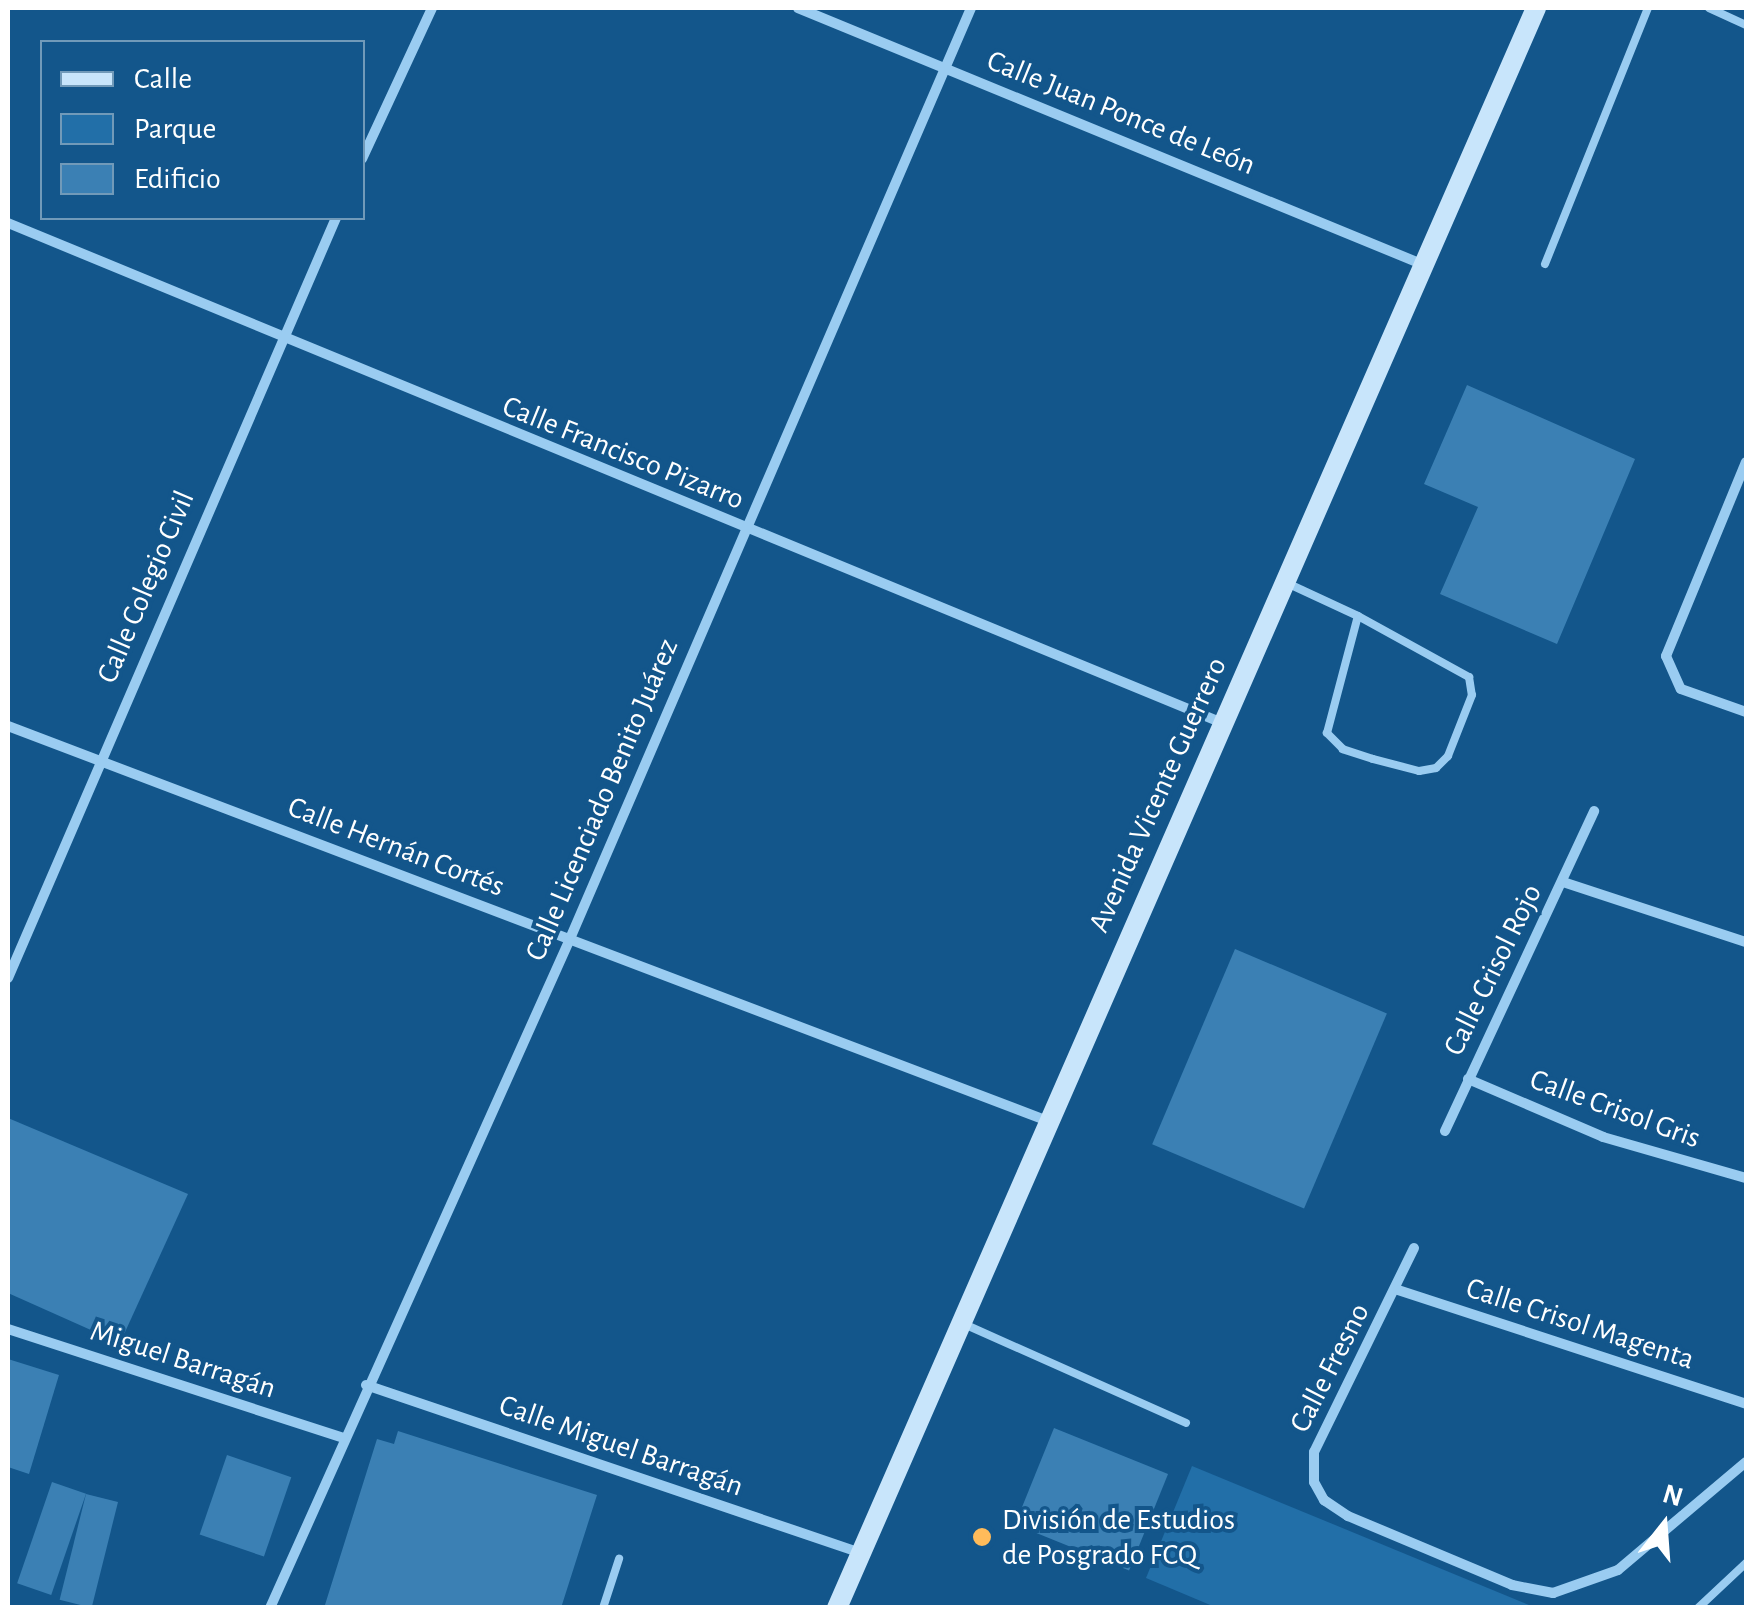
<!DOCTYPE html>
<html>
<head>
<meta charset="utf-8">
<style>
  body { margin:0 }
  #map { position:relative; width:1754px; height:1615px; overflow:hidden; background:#13568b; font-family:"Alegreya Sans",sans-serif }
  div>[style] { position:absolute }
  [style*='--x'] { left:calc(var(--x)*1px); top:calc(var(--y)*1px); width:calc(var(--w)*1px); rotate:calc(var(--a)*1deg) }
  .green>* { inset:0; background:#226fa8 }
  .building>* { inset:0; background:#3b80b4; transform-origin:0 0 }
  .service>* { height:8px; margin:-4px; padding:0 4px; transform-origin:4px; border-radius:4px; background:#9accf1 }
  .minor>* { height:10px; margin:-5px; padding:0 5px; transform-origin:5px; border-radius:5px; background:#9accf1 }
  .secondary>* { height:20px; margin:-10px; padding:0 10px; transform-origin:10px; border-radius:10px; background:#c8e5fb }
  .dots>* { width:28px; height:28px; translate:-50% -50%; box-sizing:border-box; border:5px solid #13568b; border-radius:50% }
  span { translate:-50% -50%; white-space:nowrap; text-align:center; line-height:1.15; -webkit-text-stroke:8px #13568b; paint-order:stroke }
  .street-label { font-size:30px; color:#fff }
  .poi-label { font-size:30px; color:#fff }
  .left { translate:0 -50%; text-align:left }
  .frame { position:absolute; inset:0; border:10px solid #fff; pointer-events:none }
  .legend { position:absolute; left:40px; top:40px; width:325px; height:180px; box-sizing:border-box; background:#13568b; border:2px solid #719ab9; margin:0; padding:12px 18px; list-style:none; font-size:30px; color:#fff }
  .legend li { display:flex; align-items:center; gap:20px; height:50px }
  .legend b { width:50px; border:2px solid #719ab9 }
  .north { position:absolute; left:1614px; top:1475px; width:100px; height:100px; -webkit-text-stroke:8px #13568b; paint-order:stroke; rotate:17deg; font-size:28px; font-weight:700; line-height:40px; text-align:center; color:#fff }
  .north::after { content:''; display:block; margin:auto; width:35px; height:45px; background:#fff; clip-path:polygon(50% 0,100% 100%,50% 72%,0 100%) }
</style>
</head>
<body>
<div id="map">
  <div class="green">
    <div style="clip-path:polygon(1192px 1466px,1534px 1607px,1215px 1607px,1146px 1578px)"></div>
  </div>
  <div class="building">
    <div style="clip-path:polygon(1467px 385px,1635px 459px,1557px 644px,1440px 594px,1478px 507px,1424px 484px)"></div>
    <div style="left:1235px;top:949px;width:165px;height:212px;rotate:23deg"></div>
    <div style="clip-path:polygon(8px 1118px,188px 1194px,120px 1343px,8px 1293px)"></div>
    <div style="clip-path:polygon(8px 1359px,59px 1375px,29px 1474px,8px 1467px)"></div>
    <div style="left:1054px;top:1428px;width:123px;height:104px;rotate:22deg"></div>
    <div style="clip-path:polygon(398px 1431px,597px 1495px,561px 1608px,324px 1608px,377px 1439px,394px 1444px)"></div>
    <div style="left:227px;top:1455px;width:68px;height:84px;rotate:19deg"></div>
    <div style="left:52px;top:1482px;width:36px;height:107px;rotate:19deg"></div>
    <div style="left:86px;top:1494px;width:33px;height:109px;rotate:14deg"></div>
  </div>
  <div class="service">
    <div style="--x:1709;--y:8;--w:41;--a:24.7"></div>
    <div style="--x:1545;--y:264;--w:276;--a:-68.1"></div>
    <div style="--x:1289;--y:584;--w:76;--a:24.9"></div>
    <div style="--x:1358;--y:616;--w:127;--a:28.8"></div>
    <div style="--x:1469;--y:677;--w:18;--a:81"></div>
    <div style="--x:1472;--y:695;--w:66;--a:111.5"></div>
    <div style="--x:1448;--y:756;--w:17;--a:135"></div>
    <div style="--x:1436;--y:768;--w:17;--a:170"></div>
    <div style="--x:1419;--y:771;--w:48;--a:-165.4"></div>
    <div style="--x:1373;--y:759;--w:32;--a:-162"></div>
    <div style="--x:1343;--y:749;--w:23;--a:-135"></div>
    <div style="--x:1327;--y:733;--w:121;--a:-75.2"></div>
    <div style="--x:964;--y:1324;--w:243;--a:24"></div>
    <div style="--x:603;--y:1608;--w:52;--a:-71.9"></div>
    <div style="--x:1698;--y:1608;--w:66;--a:-43.2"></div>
  </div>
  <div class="minor">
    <div style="--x:798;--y:8;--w:677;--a:22.32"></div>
    <div style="--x:362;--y:159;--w:166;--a:-65.1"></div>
    <div style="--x:8;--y:223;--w:1313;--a:22.38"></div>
    <div style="--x:1746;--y:462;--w:210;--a:112.4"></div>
    <div style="--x:1666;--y:656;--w:36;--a:66"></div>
    <div style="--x:1681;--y:689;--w:69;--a:19.5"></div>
    <div style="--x:8;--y:726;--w:1112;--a:20.8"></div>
    <div style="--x:1563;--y:882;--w:193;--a:18.2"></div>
    <div style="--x:8;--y:978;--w:828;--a:-66.66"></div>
    <div style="--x:1468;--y:1079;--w:147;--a:23.2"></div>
    <div style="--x:1603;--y:1137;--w:149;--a:16"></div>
    <div style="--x:1445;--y:1131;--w:353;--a:-65"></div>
    <div style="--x:1414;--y:1248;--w:227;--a:116.1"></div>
    <div style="--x:1314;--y:1452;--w:30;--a:90"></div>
    <div style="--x:1314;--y:1482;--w:21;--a:61"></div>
    <div style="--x:1324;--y:1500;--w:29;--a:34"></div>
    <div style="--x:1348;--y:1516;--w:178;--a:22.8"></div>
    <div style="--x:1512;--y:1585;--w:42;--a:11"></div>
    <div style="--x:1553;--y:1593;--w:69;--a:-19.5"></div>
    <div style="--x:1618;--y:1570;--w:167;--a:-40.2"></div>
    <div style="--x:1398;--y:1290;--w:366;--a:18.1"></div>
    <div style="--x:8;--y:1329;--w:353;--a:18"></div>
    <div style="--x:366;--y:1385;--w:523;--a:18.75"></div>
    <div style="--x:270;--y:1608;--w:731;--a:-65.85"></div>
    <div style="--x:569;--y:941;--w:1016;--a:-66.69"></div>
  </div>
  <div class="secondary">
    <div style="--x:837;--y:1608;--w:1746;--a:-66.4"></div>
  </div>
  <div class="dots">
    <div style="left:982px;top:1537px;background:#ffbb5a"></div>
  </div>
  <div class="street-label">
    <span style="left:1121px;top:113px;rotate:22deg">Calle Juan Ponce de León</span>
    <span style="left:623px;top:453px;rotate:22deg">Calle Francisco Pizarro</span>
    <span style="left:146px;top:587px;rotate:-67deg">Calle Colegio Civil</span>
    <span style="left:1158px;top:795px;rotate:-66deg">Avenida Vicente Guerrero</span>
    <span style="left:602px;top:800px;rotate:-67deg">Calle Licenciado Benito Juárez</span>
    <span style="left:396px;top:847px;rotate:21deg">Calle Hernán Cortés</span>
    <span style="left:1493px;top:970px;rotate:-64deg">Calle Crisol Rojo</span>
    <span style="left:1615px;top:1109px;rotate:20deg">Calle Crisol Gris</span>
    <span style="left:1580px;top:1324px;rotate:18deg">Calle Crisol Magenta</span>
    <span style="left:183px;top:1360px;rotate:18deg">Miguel Barragán</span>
    <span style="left:1330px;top:1368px;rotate:-63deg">Calle Fresno</span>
    <span style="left:621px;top:1446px;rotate:19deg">Calle Miguel Barragán</span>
  </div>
  <div class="poi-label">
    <span class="left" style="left:1002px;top:1537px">División de Estudios<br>de Posgrado FCQ</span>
  </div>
  <div class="frame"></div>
  <ul class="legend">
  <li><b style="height:12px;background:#c8e5fb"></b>Calle</li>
  <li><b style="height:28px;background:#226fa8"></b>Parque</li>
  <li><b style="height:28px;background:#3b80b4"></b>Edificio</li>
  </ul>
  <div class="north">N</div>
</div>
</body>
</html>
